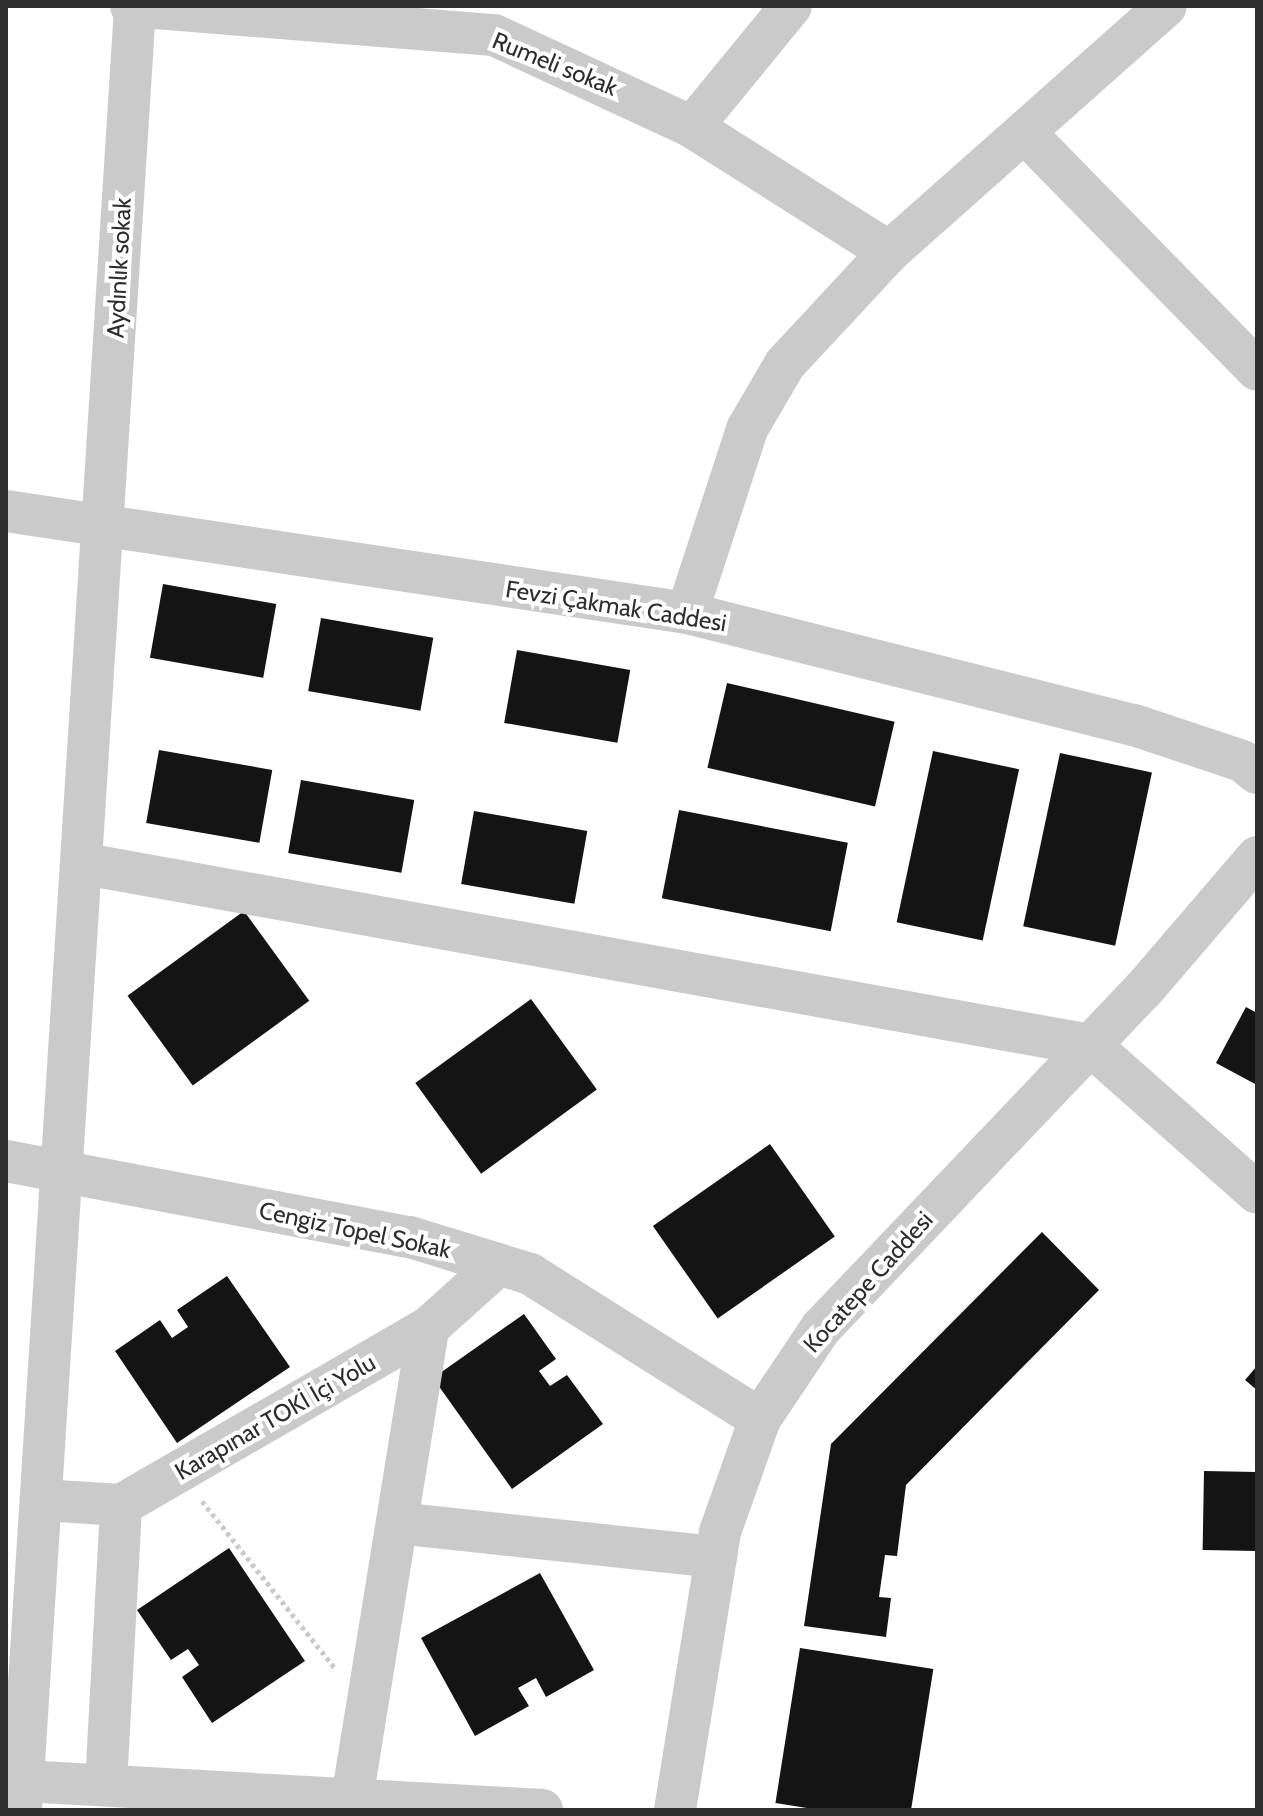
<!DOCTYPE html>
<html>
<head>
<meta charset="utf-8">
<style>
  body { margin:0 }
  #map { position:relative; width:1263px; height:1816px; overflow:hidden; background:#fff; font-family:Cabin,sans-serif }
  div>[style] { position:absolute }
  [style*='--x'] { left:calc(var(--x)*1px); top:calc(var(--y)*1px); width:calc(var(--w)*1px); rotate:calc(var(--a)*1deg) }
  .building>* { inset:0; background:#141414; transform-origin:0 0 }
  .path>* { height:5px; margin-top:-2.5px; transform-origin:0; background:repeating-linear-gradient(90deg,#cacaca 0 4px,transparent 0 8px) }
  .minor>* { height:42px; margin:-21px; padding:0 21px; transform-origin:21px; border-radius:21px; background:#cacaca }
  span { translate:-50% -50%; white-space:nowrap; text-align:center; line-height:1.15; -webkit-text-stroke:8px #fff; paint-order:stroke }
  .street-label { font-size:24px; color:#2d2d2d }
  .frame { position:absolute; inset:0; border:8px solid #2d2d2d; pointer-events:none }
</style>
</head>
<body>
<div id="map">
  <div class="building">
    <div style="left:163px;top:584px;width:115px;height:75px;rotate:10deg"></div>
    <div style="left:321px;top:618px;width:114px;height:74px;rotate:10deg"></div>
    <div style="left:517px;top:650px;width:115px;height:74px;rotate:10deg"></div>
    <div style="left:727px;top:683px;width:172px;height:87px;rotate:13deg"></div>
    <div style="left:159px;top:750px;width:115px;height:74px;rotate:10deg"></div>
    <div style="left:933px;top:751px;width:88px;height:175px;rotate:12deg"></div>
    <div style="left:1060px;top:753px;width:94px;height:177px;rotate:12deg"></div>
    <div style="left:301px;top:780px;width:115px;height:74px;rotate:10deg"></div>
    <div style="left:679px;top:810px;width:172px;height:90px;rotate:11deg"></div>
    <div style="left:474px;top:811px;width:115px;height:74px;rotate:10deg"></div>
    <div style="left:244px;top:911px;width:111px;height:144px;rotate:54deg"></div>
    <div style="left:531px;top:999px;width:112px;height:143px;rotate:54deg"></div>
    <div style="clip-path:polygon(1246px 1007px,1257px 1013px,1257px 1085px,1216px 1063px)"></div>
    <div style="left:770px;top:1144px;width:113px;height:143px;rotate:55deg"></div>
    <div style="clip-path:polygon(1042px 1232px,1099px 1290px,906px 1485px,897px 1556px,885px 1555px,879px 1597px,891px 1598px,886px 1637px,804px 1626px,831px 1444px)"></div>
    <div style="clip-path:polygon(227px 1276px,290px 1367px,177px 1443px,115px 1351px,160px 1320px,172px 1338px,188px 1327px,177px 1310px)"></div>
    <div style="clip-path:polygon(524px 1314px,556px 1359px,539px 1371px,550px 1386px,567px 1375px,603px 1424px,512px 1489px,433px 1378px)"></div>
    <div style="clip-path:polygon(1257px 1366px,1257px 1390px,1245px 1380px)"></div>
    <div style="left:1204px;top:1471px;width:53px;height:79px;rotate:1deg"></div>
    <div style="clip-path:polygon(229px 1548px,305px 1661px,212px 1723px,182px 1677px,199px 1665px,188px 1649px,171px 1660px,137px 1610px)"></div>
    <div style="clip-path:polygon(540px 1573px,594px 1670px,546px 1697px,536px 1678px,518px 1688px,529px 1706px,475px 1736px,421px 1638px)"></div>
    <div style="left:800px;top:1648px;width:135px;height:157px;rotate:9deg"></div>
  </div>
  <div class="path">
    <div style="--x:202;--y:1501;--w:213;--a:51.5"></div>
  </div>
  <div class="minor">
    <div style="--x:131;--y:6;--w:364;--a:4.6"></div>
    <div style="--x:494;--y:35;--w:218;--a:24.9"></div>
    <div style="--x:692;--y:127;--w:233;--a:32.4"></div>
    <div style="--x:692;--y:127;--w:156;--a:-50.7"></div>
    <div style="--x:1028;--y:136;--w:327;--a:45.6"></div>
    <div style="--x:6;--y:511;--w:689;--a:8.52"></div>
    <div style="--x:687;--y:613;--w:461;--a:14.1"></div>
    <div style="--x:1134;--y:725;--w:114;--a:18.4"></div>
    <div style="--x:1242;--y:761;--w:19;--a:39"></div>
    <div style="--x:687;--y:613;--w:194;--a:-71.9"></div>
    <div style="--x:747;--y:429;--w:75;--a:-59.7"></div>
    <div style="--x:785;--y:364;--w:153;--a:-47.1"></div>
    <div style="--x:889;--y:252;--w:370;--a:-41.6"></div>
    <div style="--x:85;--y:864;--w:1021;--a:10.21"></div>
    <div style="--x:1090;--y:1045;--w:223;--a:41.5"></div>
    <div style="--x:6;--y:1161;--w:411;--a:10.7"></div>
    <div style="--x:410;--y:1237;--w:126;--a:17.1"></div>
    <div style="--x:530;--y:1274;--w:272;--a:32.2"></div>
    <div style="--x:41;--y:1500;--w:80;--a:3.6"></div>
    <div style="--x:121;--y:1505;--w:354;--a:-30"></div>
    <div style="--x:397;--y:1523;--w:321;--a:6.1"></div>
    <div style="--x:23;--y:1781;--w:520;--a:3.2"></div>
    <div style="--x:106;--y:1785;--w:280;--a:-86.9"></div>
    <div style="--x:352;--y:1799;--w:477;--a:-80.8"></div>
    <div style="--x:428;--y:1328;--w:94;--a:-42"></div>
    <div style="--x:21;--y:1810;--w:1808;--a:-86.38"></div>
    <div style="--x:675;--y:1810;--w:282;--a:-80.8"></div>
    <div style="--x:720;--y:1532;--w:120;--a:-70.5"></div>
    <div style="--x:760;--y:1419;--w:110;--a:-56.2"></div>
    <div style="--x:821;--y:1328;--w:468;--a:-46.4"></div>
    <div style="--x:1144;--y:989;--w:174;--a:-49.4"></div>
  </div>
  <div class="street-label">
    <span style="left:555px;top:64px;rotate:22deg">Rumeli sokak</span>
    <span style="left:119px;top:268px;rotate:-87deg">Aydınlık sokak</span>
    <span style="left:616px;top:606px;rotate:9deg">Fevzi Çakmak Caddesi</span>
    <span style="left:355px;top:1230px;rotate:12deg">Cengiz Topel Sokak</span>
    <span style="left:868px;top:1282px;rotate:-48deg">Kocatepe Caddesi</span>
    <span style="left:275px;top:1417px;rotate:-30deg">Karapınar TOKİ İçi Yolu</span>
  </div>
  <div class="frame"></div>
</div>
</body>
</html>
